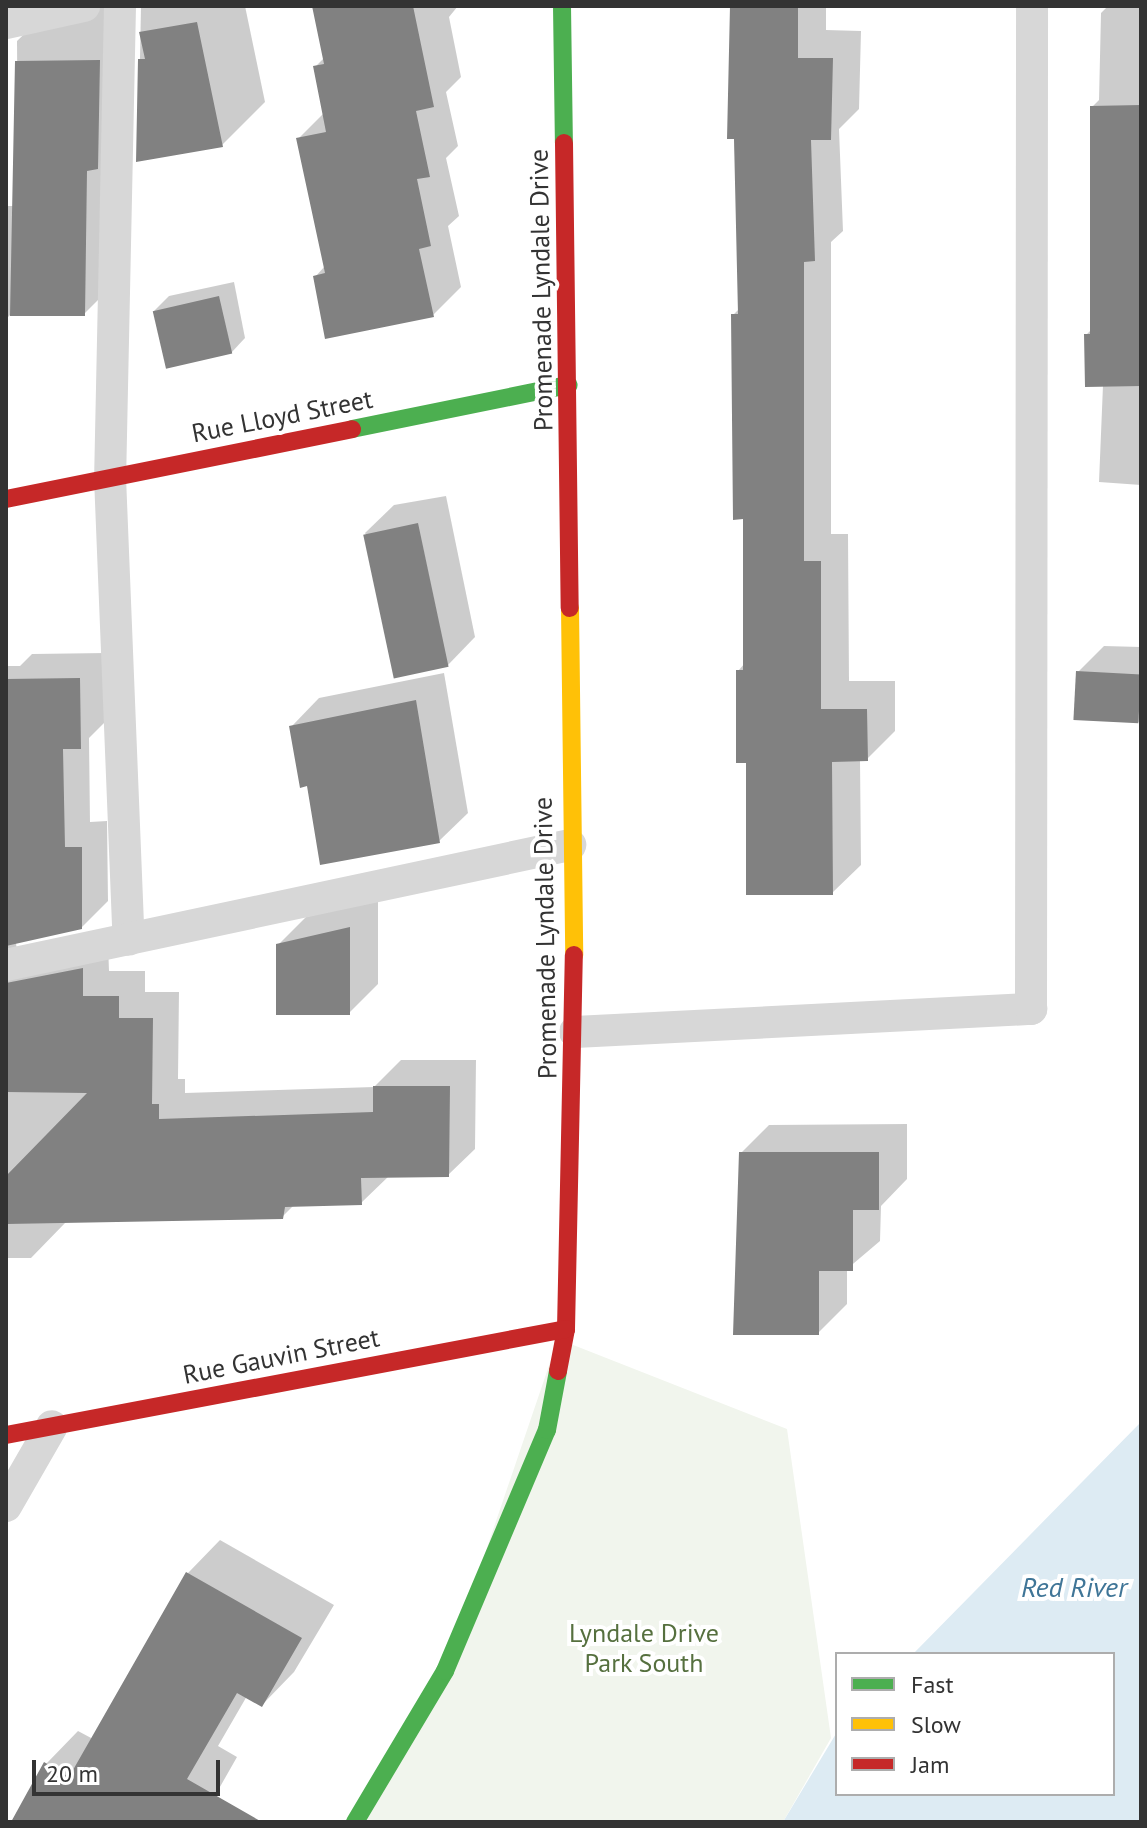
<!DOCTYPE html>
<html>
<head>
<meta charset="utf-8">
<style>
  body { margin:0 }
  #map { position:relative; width:1147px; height:1828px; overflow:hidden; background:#fff; font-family:"PT Sans",sans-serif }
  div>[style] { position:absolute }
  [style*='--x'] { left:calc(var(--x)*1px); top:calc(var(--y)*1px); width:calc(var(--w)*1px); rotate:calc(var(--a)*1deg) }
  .green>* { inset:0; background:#f1f5ed }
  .water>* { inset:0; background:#ddebf3 }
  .shadow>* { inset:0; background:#0003 }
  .building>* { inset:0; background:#818181; transform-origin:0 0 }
  .lane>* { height:32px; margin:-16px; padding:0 16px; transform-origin:16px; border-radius:16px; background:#d7d7d7 }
  .fast>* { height:18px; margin:-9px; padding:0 9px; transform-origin:9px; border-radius:9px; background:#4caf50 }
  .slow>* { height:18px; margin:-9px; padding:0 9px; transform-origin:9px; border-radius:9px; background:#ffc107 }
  .jam>* { height:18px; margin:-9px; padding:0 9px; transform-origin:9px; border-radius:9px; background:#c62828 }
  span { translate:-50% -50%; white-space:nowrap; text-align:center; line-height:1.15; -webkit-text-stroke:8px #fff; paint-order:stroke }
  .street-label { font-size:26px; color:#333 }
  .park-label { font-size:26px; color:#56703f }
  .water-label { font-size:28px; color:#3f7597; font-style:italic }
  .frame { position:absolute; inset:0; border:8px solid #333; pointer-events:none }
  .legend { position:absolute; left:835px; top:1652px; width:280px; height:144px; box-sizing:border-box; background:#fff; border:2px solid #adadad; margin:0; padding:10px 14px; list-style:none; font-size:24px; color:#333 }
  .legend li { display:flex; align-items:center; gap:16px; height:40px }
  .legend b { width:40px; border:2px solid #adadad }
  .scale { position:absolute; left:32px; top:1760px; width:188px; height:36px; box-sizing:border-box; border:4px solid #333; border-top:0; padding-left:10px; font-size:24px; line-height:28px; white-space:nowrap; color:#333; -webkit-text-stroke:6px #fff; paint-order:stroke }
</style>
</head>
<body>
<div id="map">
  <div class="green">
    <div style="clip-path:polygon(558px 1339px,787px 1429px,831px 1738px,783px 1822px,360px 1822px,445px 1671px)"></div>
  </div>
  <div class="water">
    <div style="clip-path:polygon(1141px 1422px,1141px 1822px,783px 1822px,837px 1732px,837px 1794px,1113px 1794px,1113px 1654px,913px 1654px)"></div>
  </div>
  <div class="shadow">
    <div style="clip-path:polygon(76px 6px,128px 6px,113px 285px,84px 314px,11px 314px,6px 319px,6px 206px,18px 206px,17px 41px,46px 13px)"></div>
    <div style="clip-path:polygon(141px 6px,245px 6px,265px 102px,222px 145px,138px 160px)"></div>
    <div style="clip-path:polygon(314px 6px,458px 6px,449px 17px,461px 77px,446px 92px,458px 146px,446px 158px,459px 216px,448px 226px,461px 287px,433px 315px,315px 277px,325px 266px,298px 139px,324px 113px,315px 67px,324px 58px)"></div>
    <div style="clip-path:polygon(730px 6px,826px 6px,826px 30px,861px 31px,859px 109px,839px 129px,843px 231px,831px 242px,831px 534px,848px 534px,849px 681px,895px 681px,895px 731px,867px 759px,860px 759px,861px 865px,832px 893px,748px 761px,738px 671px,745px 663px,745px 517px,733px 315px,740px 308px)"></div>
    <div style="clip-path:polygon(1108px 6px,1141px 6px,1141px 485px,1099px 482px,1103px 385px,1086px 335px,1092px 329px,1092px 107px,1099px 100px,1101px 13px)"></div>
    <div style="clip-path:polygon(234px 282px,245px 338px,231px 353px,154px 311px,169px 296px)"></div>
    <div style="clip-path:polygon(446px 496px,475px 637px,447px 666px,365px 533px,394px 505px)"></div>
    <div style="clip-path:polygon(1104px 646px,1141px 647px,1141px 722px,1076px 719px,1078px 672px)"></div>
    <div style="clip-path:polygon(106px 653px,106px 721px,89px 738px,90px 822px,107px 821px,108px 901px,81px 928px,16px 943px,17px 951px,108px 943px,109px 971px,145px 971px,145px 992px,179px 992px,178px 1079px,185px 1079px,185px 1093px,374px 1087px,401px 1060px,476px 1060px,475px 1149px,448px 1175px,389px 1176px,361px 1203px,294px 1205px,282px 1217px,66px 1222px,31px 1258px,6px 1258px,6px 666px,20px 666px,32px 654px)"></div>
    <div style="clip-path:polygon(444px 673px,468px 813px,439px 841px,309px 784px,291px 727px,319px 698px)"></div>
    <div style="clip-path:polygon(378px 900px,378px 984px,349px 1013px,278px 945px,306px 917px)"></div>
    <div style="clip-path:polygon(907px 1124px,907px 1179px,881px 1206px,880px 1241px,847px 1269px,847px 1304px,818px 1333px,741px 1153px,769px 1125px)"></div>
    <div style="clip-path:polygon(220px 1540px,334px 1605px,294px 1672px,262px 1705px,247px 1696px,218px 1746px,237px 1757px,200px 1822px,47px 1822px,46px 1764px,78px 1731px,93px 1739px,188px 1573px)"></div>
  </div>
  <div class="building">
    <div style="clip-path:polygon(312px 6px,413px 6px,434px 107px,416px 111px,430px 177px,417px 179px,431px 246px,419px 249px,434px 317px,325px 339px,313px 276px,325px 273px,296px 138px,326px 132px,313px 66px,324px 64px)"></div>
    <div style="clip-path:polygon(730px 6px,798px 6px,798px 58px,833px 58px,831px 140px,811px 140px,815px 261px,804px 262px,804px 561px,821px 561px,821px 709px,867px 709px,868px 761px,832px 762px,833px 895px,746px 895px,746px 763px,736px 763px,736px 670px,743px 670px,743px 519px,733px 520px,731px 314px,738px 314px,734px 139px,727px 139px)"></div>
    <div style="clip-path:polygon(197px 22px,223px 147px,136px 162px,138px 59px,145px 59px,139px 32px)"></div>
    <div style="clip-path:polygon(100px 60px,98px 169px,87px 171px,85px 316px,10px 316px,15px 61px)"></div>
    <div style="clip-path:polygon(1141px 105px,1141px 386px,1085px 387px,1084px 334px,1090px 334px,1090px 106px)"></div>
    <div style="left:219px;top:296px;width:59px;height:68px;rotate:77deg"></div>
    <div style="left:418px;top:523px;width:147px;height:56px;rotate:78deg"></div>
    <div style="left:1076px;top:671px;width:65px;height:49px;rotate:3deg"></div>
    <div style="clip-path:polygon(80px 678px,81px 749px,63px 749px,65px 847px,82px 847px,82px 929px,6px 946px,6px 679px)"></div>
    <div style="clip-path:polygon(416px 700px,440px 843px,320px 865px,307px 786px,300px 788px,289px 726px)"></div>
    <div style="clip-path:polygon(350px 927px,350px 1015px,276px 1015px,276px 944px)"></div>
    <div style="clip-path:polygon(83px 968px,83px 996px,119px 996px,119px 1018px,153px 1018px,152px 1104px,159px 1104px,159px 1119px,373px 1112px,373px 1086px,450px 1086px,449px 1177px,361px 1178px,362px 1205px,285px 1207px,283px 1219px,6px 1224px,6px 1176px,87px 1093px,6px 1092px,6px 983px)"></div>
    <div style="clip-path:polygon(739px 1152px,879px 1152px,879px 1210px,853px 1210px,853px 1271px,819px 1271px,819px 1335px,733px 1335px)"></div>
    <div style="clip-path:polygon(186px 1572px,302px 1638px,262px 1707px,237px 1693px,187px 1779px,262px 1822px,11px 1822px,44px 1762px,69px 1777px)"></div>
  </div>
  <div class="lane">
    <div style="--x:120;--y:6;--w:471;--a:91.2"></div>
    <div style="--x:110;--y:477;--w:463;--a:87.7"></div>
    <div style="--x:6;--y:23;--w:80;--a:-12.3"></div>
    <div style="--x:6;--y:965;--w:577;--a:-12.01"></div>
    <div style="--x:575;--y:1032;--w:457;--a:-2.9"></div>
    <div style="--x:1031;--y:1009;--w:1003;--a:-89.94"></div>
    <div style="--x:6;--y:1506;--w:92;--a:-60.1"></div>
  </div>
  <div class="fast">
    <div style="--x:562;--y:6;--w:137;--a:89.2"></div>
    <div style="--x:352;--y:429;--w:221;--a:-11.5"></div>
    <div style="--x:355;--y:1822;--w:176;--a:-59.2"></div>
    <div style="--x:445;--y:1671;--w:262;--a:-67.1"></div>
    <div style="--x:547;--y:1430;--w:60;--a:-79.4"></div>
  </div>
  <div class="slow">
    <div style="--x:570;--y:608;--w:347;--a:89.3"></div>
  </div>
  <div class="jam">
    <div style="--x:564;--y:143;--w:465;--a:89.3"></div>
    <div style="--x:6;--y:499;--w:353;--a:-11.4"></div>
    <div style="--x:558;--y:1371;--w:43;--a:-79.2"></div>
    <div style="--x:566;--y:1329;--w:374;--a:-88.8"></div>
    <div style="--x:6;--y:1435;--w:570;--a:-10.72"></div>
  </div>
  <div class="street-label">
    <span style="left:541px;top:290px;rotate:-91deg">Promenade Lyndale Drive</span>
    <span style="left:282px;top:416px;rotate:-11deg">Rue Lloyd Street</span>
    <span style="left:545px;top:938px;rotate:-91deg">Promenade Lyndale Drive</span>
    <span style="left:281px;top:1356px;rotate:-11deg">Rue Gauvin Street</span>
  </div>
  <div class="park-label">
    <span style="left:644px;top:1648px">Lyndale Drive<br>Park South</span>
  </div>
  <div class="water-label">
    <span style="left:1074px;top:1587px">Red River</span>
  </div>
  <div class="frame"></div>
  <ul class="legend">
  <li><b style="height:10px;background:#4caf50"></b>Fast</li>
  <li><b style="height:10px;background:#ffc107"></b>Slow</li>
  <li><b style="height:10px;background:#c62828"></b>Jam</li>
  </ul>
  <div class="scale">20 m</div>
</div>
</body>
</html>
